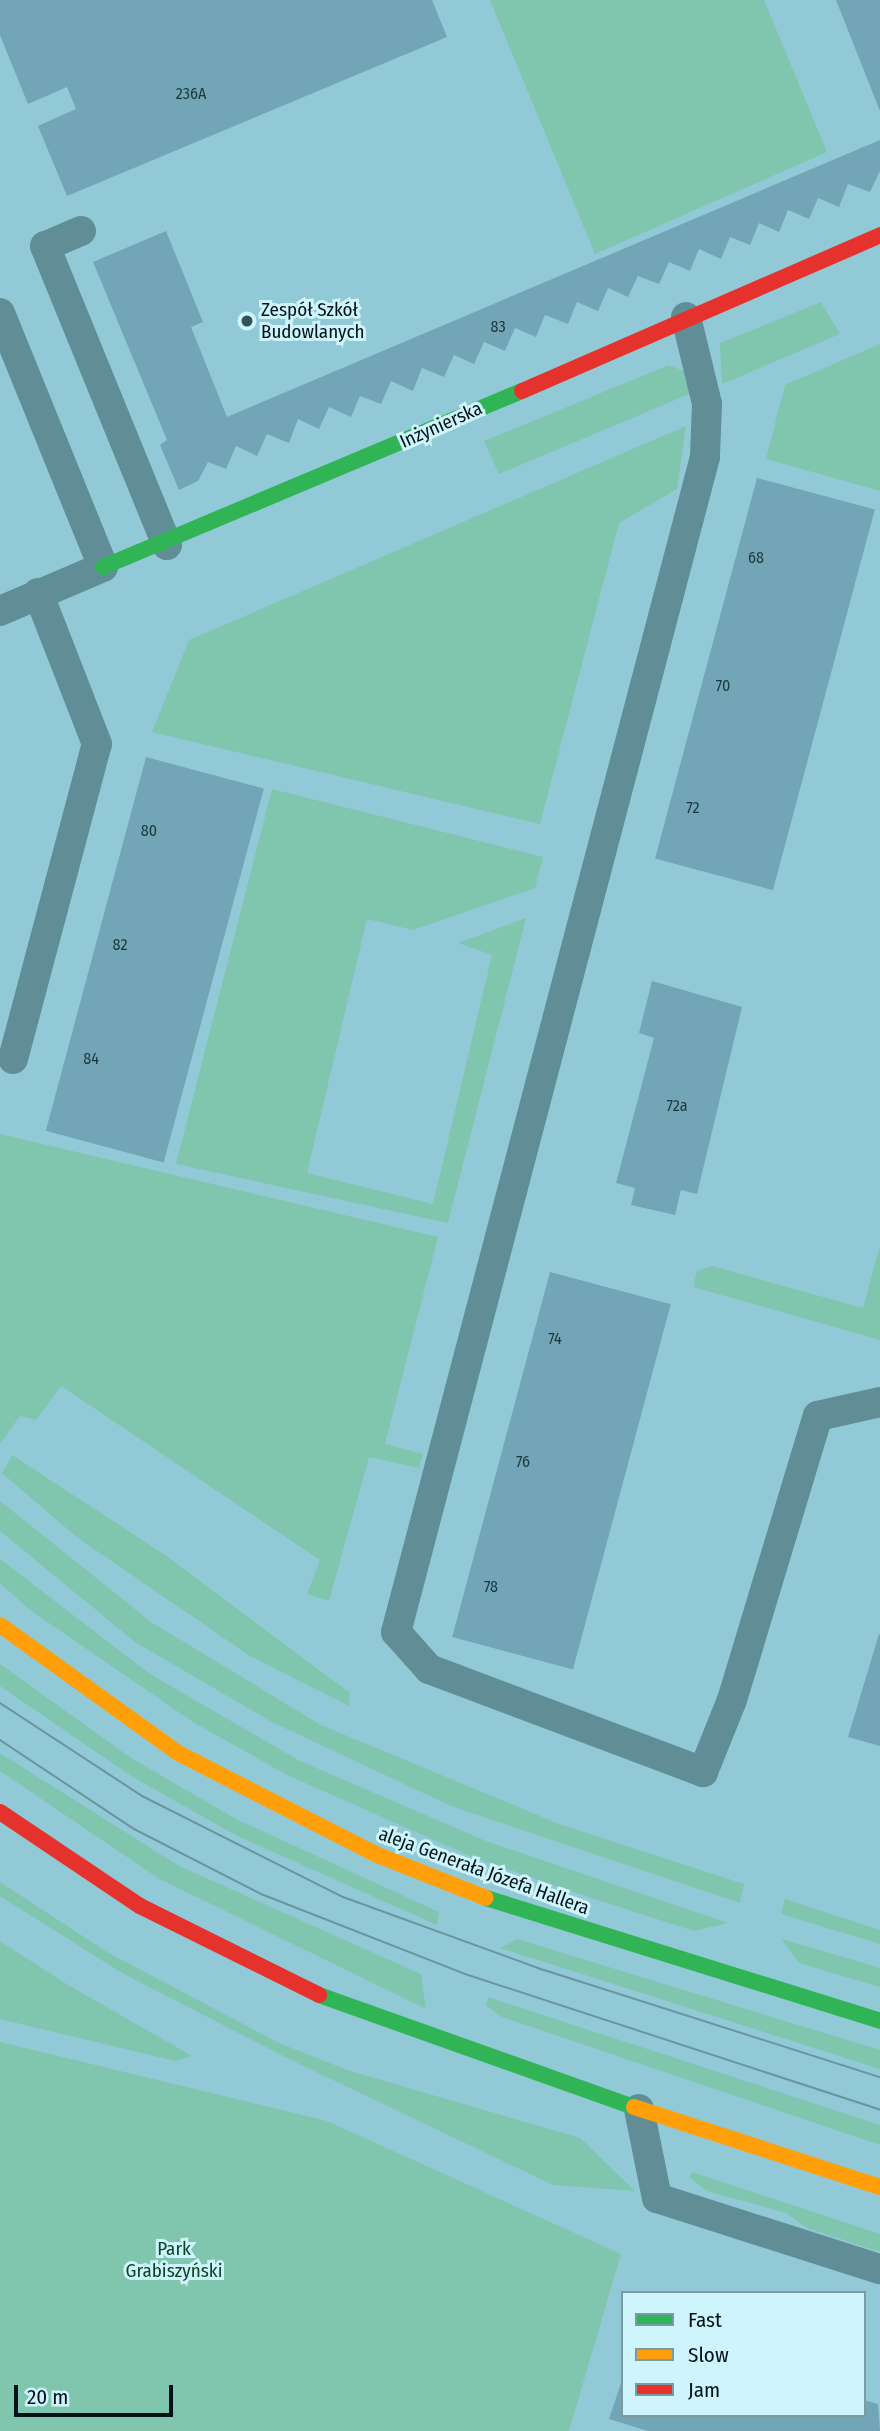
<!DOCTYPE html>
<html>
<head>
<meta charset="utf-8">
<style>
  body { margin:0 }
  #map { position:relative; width:880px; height:2431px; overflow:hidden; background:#91cad6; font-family:"Fira Sans Condensed",sans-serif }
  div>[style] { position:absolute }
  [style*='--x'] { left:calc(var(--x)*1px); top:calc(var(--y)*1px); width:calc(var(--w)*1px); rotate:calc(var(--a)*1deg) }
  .green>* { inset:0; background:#80c5ad }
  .building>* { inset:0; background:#72a5b5; transform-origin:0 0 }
  .lane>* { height:30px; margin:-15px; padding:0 15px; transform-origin:15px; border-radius:15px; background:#618e96 }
  .fast>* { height:16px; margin:-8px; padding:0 8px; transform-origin:8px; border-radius:8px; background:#30b455 }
  .slow>* { height:16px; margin:-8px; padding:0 8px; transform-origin:8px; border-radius:8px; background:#ff9f0a }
  .jam>* { height:16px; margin:-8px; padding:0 8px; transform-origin:8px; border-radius:8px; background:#e5322d }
  .tram>* { height:2px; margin:-1px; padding:0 1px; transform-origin:1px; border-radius:1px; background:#69959f }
  .dots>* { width:19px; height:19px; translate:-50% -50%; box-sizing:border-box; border:4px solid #cef4fc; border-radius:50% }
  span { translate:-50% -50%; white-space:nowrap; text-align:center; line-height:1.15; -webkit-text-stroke:6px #cef4fc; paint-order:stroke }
  .number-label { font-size:16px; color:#1c383f }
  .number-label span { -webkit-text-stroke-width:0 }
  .poi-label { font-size:19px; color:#001318 }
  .left { translate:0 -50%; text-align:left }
  .street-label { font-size:19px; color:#001318 }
  .park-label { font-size:19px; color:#0d4424 }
  .legend { position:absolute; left:621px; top:2291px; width:245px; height:126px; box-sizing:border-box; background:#cef4fc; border:2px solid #7c9aa1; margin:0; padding:9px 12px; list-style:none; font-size:21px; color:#001318 }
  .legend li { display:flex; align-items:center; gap:14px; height:35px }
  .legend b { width:35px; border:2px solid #7c9aa1 }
  .scale { position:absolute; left:14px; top:2385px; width:159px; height:32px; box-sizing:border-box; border:4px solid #001318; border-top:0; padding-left:9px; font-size:21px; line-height:24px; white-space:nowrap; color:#001318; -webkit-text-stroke:5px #cef4fc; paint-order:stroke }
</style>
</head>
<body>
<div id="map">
  <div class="green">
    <div style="clip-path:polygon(490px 0,764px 0,827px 152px,595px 254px)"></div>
    <div style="clip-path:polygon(821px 302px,840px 334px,722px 384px,720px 343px)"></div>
    <div style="clip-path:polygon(880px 344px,880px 491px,766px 459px,785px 385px)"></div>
    <div style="clip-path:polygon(669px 365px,686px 372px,694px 392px,499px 474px,484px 441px)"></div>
    <div style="clip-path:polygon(686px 426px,677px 489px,619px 523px,540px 824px,152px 732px,189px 640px)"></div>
    <div style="clip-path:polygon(272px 789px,543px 857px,535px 888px,413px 930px,367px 919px,307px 1173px,433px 1204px,492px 955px,458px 943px,526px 918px,448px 1223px,176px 1164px)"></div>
    <div style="clip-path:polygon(0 1134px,438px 1237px,385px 1444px,423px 1454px,419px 1468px,369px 1457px,329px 1601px,307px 1594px,320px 1560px,61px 1386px,36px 1420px,20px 1416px,0 1444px)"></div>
    <div style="clip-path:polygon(880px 1246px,880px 1340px,693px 1287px,697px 1271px,712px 1266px,863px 1308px)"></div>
    <div style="clip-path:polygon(12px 1455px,165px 1555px,350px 1693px,349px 1706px,250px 1656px,78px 1538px,2px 1473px)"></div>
    <div style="clip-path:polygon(0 1501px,151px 1622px,321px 1725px,559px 1824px,744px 1884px,740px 1903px,451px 1806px,272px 1722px,135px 1642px,0 1531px)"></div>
    <div style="clip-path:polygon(0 1559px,150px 1674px,300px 1761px,486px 1841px,728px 1923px,694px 1931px,579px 1894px,470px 1856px,285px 1774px,193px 1722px,30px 1610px,0 1583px)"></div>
    <div style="clip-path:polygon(0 1664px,131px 1758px,236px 1819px,439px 1912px,437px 1925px,237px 1836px,131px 1776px,0 1686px)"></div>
    <div style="clip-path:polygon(0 1753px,179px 1866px,421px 1974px,426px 2009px,158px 1878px,0 1771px)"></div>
    <div style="clip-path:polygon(0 1882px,107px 1952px,279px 2043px,350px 2071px,580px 2138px,635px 2191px,553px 2185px,289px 2059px,122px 1973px,0 1896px)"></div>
    <div style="clip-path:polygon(785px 1899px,880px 1930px,880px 1944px,781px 1914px)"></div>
    <div style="clip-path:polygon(517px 1939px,880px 2050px,880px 2069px,500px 1948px)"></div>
    <div style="clip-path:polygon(782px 1939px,880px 1968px,880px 1987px,799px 1963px)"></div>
    <div style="clip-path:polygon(0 1941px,68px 1985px,192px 2056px,175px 2061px,0 2019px)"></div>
    <div style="clip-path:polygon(488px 1997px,880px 2125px,880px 2145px,502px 2017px,486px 2005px)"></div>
    <div style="clip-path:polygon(0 2042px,327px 2121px,621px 2254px,569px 2431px,0 2431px)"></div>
    <div style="clip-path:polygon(692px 2172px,880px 2234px,880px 2252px,807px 2228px,786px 2213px,707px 2191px,690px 2178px)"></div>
  </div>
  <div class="building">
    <div style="clip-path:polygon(0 0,432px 0,447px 37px,67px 196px,38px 126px,76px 109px,67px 87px,28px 104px,0 35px)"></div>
    <div style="clip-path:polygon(836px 0,880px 0,880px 111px)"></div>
    <div style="clip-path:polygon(880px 140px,880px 171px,870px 192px,848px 184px,839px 207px,818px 198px,809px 219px,788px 210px,779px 232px,759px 223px,750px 245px,730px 237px,721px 259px,699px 249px,690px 271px,669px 262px,659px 284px,638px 276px,628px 297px,608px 288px,598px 311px,577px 302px,568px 324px,545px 315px,536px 337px,515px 328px,505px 351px,484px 342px,474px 364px,454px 355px,444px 377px,422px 368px,413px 391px,391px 381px,381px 404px,360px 396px,351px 417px,329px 407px,319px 429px,298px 419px,289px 443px,267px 434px,257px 456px,236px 446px,226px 469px,208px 462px,198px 481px,179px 490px,160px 445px,167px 440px,93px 262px,166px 231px,203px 322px,191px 327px,227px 417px)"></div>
    <div style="left:757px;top:478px;width:122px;height:394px;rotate:15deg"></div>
    <div style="left:146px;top:757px;width:122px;height:387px;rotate:15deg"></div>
    <div style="clip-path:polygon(652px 981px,742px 1007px,697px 1194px,681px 1190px,675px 1215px,631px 1205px,635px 1188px,616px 1183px,654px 1038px,639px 1033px)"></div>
    <div style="left:550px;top:1272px;width:125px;height:378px;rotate:15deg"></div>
    <div style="clip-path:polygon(879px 1634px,880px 1634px,880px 1746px,848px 1737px)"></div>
    <div style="clip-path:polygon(622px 2380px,623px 2415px,864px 2415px,864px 2400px,878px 2404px,880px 2431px,648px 2431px,609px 2419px)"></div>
  </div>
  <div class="lane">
    <div style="--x:81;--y:231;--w:39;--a:157"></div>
    <div style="--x:45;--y:246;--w:323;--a:67.8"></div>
    <div style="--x:0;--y:313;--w:274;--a:67.9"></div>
    <div style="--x:103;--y:567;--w:112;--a:156.9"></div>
    <div style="--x:686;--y:317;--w:89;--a:76.4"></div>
    <div style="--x:707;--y:404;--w:53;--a:92.2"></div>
    <div style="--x:705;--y:457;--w:1215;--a:104.73"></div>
    <div style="--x:396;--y:1632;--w:50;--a:48.3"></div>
    <div style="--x:429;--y:1669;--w:293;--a:20.6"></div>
    <div style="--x:703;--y:1772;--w:78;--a:-68.1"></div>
    <div style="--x:732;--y:1700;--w:297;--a:-73.2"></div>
    <div style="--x:818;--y:1416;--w:64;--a:-12.7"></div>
    <div style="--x:13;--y:1059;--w:326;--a:-75.1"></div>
    <div style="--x:97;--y:744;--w:162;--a:-111.3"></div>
    <div style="--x:639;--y:2109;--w:91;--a:78.6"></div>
    <div style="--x:657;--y:2198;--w:234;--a:17.7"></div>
  </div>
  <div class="fast">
    <div style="--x:103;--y:567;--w:454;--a:-22.8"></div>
    <div style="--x:486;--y:1898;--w:413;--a:17.3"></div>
    <div style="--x:319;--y:1995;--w:334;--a:19.6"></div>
  </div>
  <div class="slow">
    <div style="--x:0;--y:1625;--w:219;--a:35.7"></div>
    <div style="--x:178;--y:1753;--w:221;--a:27.1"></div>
    <div style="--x:375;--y:1854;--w:119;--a:21.6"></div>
    <div style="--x:634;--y:2107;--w:259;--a:18"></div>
  </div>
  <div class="jam">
    <div style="--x:522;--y:391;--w:391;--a:-23.5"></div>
    <div style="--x:0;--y:1812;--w:169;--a:33.9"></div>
    <div style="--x:140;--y:1906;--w:200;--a:26.4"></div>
  </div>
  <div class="tram">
    <div style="--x:0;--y:1703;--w:170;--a:33.2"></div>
    <div style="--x:142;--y:1796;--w:225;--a:26.7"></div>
    <div style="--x:343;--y:1897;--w:214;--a:20"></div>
    <div style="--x:544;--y:1970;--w:353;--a:17.7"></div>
    <div style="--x:0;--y:1740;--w:161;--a:33.6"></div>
    <div style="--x:134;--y:1829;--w:143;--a:27.1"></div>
    <div style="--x:261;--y:1894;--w:219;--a:21.4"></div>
    <div style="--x:465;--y:1974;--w:437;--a:18.1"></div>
  </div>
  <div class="dots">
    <div style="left:247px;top:321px;background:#33535a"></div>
  </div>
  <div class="number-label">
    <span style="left:191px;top:94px">236A</span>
    <span style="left:498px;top:327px">83</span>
    <span style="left:756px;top:558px">68</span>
    <span style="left:723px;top:686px">70</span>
    <span style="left:693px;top:808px">72</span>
    <span style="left:149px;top:831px">80</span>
    <span style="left:120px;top:945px">82</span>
    <span style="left:91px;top:1059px">84</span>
    <span style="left:677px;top:1106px">72a</span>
    <span style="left:555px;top:1339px">74</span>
    <span style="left:523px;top:1462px">76</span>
    <span style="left:491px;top:1587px">78</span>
  </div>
  <div class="poi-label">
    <span class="left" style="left:261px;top:321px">Zespół Szkół<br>Budowlanych</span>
  </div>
  <div class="street-label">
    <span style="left:441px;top:425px;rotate:-24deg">Inżynierska</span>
    <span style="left:484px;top:1871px;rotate:20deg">aleja Generała Józefa Hallera</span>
  </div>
  <div class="park-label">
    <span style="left:174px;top:2260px">Park<br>Grabiszyński</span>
  </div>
  <ul class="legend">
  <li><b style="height:9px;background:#30b455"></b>Fast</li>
  <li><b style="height:9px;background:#ff9f0a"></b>Slow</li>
  <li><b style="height:9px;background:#e5322d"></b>Jam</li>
  </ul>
  <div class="scale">20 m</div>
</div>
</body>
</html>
